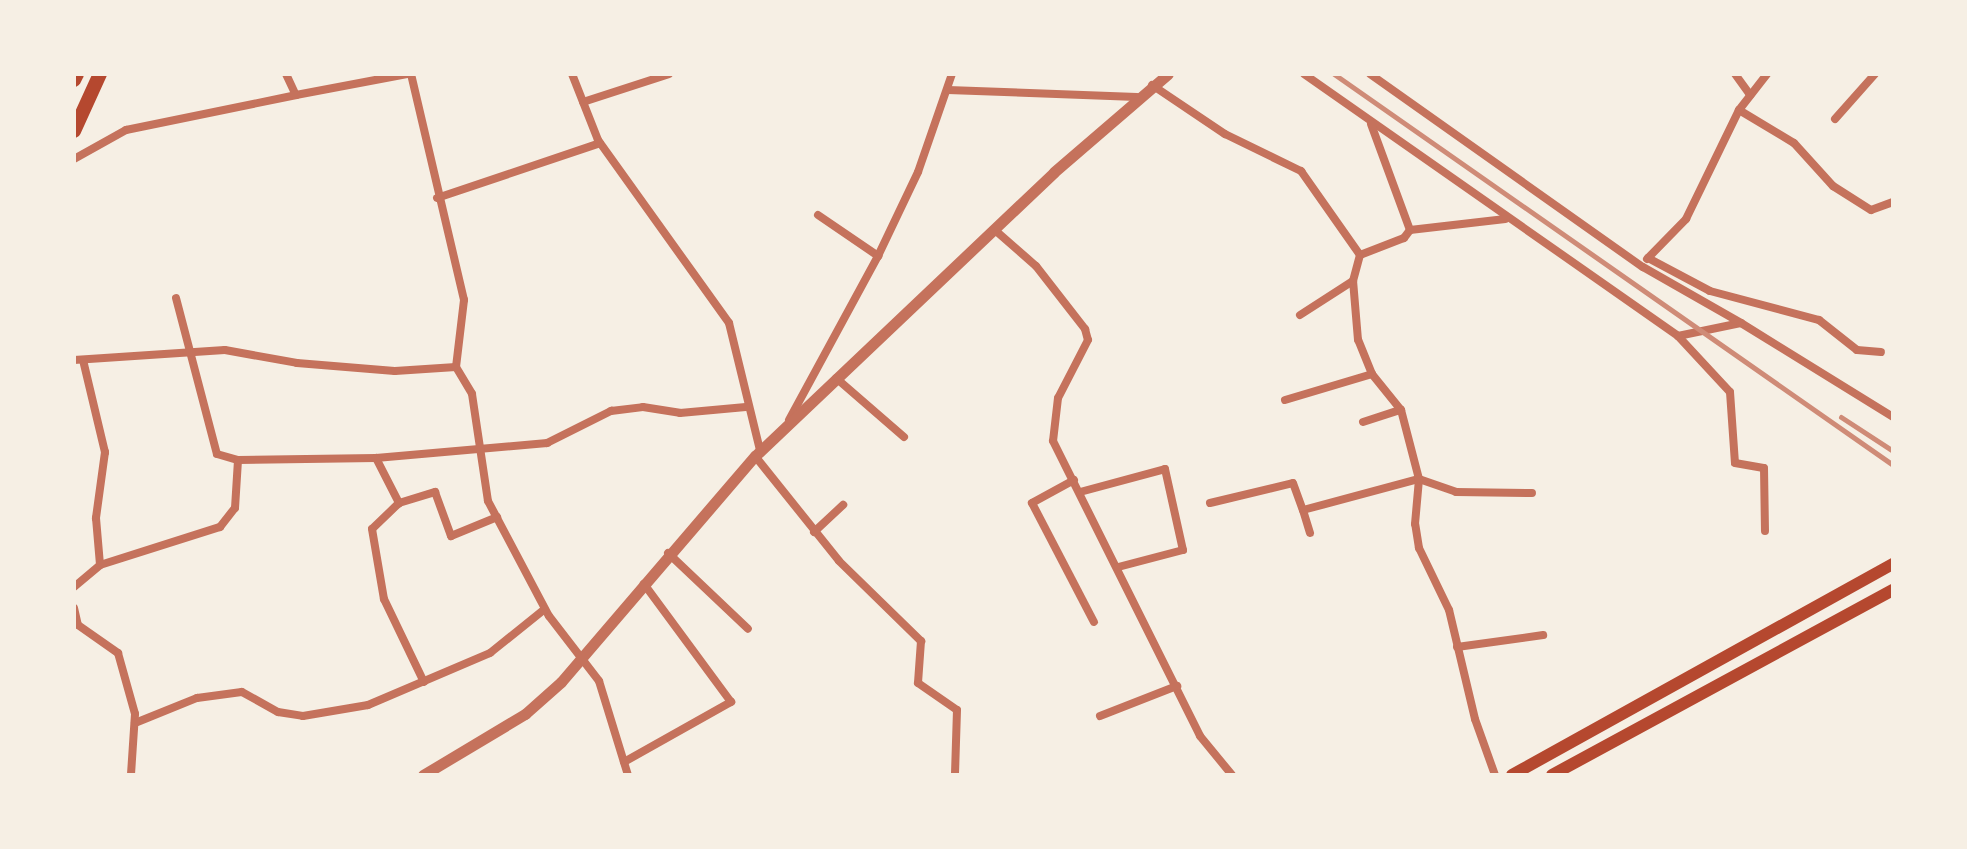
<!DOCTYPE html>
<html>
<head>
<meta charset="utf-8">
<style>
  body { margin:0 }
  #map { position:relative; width:1967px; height:849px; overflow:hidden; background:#f6efe4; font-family:"Crimson Pro",serif }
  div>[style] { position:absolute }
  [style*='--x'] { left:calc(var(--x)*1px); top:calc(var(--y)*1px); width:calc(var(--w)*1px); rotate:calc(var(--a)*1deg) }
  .minor>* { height:8px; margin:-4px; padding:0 4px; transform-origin:4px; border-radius:4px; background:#c5725c }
  .tertiary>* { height:11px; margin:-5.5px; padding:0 5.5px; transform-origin:5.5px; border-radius:5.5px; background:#c5725c }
  .secondary>* { height:12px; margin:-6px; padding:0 6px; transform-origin:6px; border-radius:6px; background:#b5482f }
  .trunk>* { height:14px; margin:-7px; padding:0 7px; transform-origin:7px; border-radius:7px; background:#b5482f }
  .rail>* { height:5px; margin:-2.5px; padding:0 2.5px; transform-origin:2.5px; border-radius:2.5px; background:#cf8b77 }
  span { translate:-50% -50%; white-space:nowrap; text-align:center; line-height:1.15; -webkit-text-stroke:8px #f6efe4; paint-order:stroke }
  .frame { position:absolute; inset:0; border:76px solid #f6efe4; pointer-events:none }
</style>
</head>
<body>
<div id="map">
  <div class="minor">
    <div style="--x:286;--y:74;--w:23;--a:65"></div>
    <div style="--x:296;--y:95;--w:113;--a:-10.7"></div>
    <div style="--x:411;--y:74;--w:232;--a:76.8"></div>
    <div style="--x:464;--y:300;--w:67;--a:96.8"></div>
    <div style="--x:572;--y:74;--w:71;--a:68.5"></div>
    <div style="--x:598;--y:140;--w:225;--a:54.4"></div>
    <div style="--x:729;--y:323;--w:131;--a:76.3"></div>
    <div style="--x:1304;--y:74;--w:457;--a:35"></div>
    <div style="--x:1678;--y:336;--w:64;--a:-11.7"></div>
    <div style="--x:1741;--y:323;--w:179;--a:31.7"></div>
    <div style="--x:1370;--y:74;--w:334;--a:35.3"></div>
    <div style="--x:1643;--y:267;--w:113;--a:29.7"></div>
    <div style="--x:1735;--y:74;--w:26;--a:54"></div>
    <div style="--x:1152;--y:85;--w:88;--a:33.9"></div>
    <div style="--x:1225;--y:134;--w:85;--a:26"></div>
    <div style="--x:1301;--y:171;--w:103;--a:54.9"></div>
    <div style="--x:948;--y:90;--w:189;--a:2.1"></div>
    <div style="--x:583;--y:102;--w:90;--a:-18"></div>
    <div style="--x:1739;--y:110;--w:64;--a:31"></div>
    <div style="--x:1794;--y:143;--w:58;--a:47.8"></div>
    <div style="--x:1833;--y:186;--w:45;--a:32.3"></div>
    <div style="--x:1871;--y:210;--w:23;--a:-20"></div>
    <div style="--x:1835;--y:119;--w:60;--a:-48.4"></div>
    <div style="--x:1371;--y:124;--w:113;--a:69.8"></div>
    <div style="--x:74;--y:159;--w:60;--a:-29.1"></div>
    <div style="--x:126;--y:130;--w:174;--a:-11.6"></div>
    <div style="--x:437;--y:198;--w:172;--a:-18.6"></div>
    <div style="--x:818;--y:215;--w:73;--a:34.3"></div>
    <div style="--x:996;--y:231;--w:53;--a:41.2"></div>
    <div style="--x:1036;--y:266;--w:80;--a:52.1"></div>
    <div style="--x:1085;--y:329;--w:11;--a:75"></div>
    <div style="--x:1088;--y:340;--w:65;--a:117.3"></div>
    <div style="--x:1058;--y:398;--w:43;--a:96.6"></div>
    <div style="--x:1053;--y:441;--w:330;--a:63.5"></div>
    <div style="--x:1200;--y:736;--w:50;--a:50.6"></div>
    <div style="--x:1648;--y:258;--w:70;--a:28"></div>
    <div style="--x:1710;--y:291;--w:113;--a:14.9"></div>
    <div style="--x:1819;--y:320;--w:48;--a:38.3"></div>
    <div style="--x:1857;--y:350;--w:24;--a:5"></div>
    <div style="--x:1647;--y:259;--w:56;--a:-45.7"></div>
    <div style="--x:1686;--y:219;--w:121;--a:-64.1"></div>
    <div style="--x:1739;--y:110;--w:46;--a:-52.1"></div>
    <div style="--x:176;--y:298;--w:161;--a:75.3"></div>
    <div style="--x:217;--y:454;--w:22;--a:16"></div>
    <div style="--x:238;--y:460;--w:138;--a:-0.8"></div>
    <div style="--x:376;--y:458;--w:172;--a:-5"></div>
    <div style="--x:547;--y:443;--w:72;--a:-26.6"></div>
    <div style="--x:611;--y:411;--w:32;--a:-7"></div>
    <div style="--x:643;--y:407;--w:37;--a:9"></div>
    <div style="--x:680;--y:413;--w:66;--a:-5.2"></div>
    <div style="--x:1300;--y:315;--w:63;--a:-32.7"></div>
    <div style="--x:1678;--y:336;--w:76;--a:47.1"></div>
    <div style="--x:1730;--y:392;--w:71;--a:86"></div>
    <div style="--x:1735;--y:463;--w:29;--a:10"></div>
    <div style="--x:1764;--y:468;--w:63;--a:89.1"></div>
    <div style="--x:74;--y:360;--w:151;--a:-3.8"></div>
    <div style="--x:225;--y:350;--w:73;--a:10.2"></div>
    <div style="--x:297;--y:363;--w:98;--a:4.7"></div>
    <div style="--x:395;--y:371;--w:61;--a:-3.8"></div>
    <div style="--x:456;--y:367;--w:31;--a:59"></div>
    <div style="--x:472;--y:394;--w:108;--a:81.5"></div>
    <div style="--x:488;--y:501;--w:130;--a:62.1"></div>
    <div style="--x:549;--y:616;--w:82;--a:52.4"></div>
    <div style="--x:599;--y:681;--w:98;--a:72.9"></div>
    <div style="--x:83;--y:360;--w:95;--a:76.6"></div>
    <div style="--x:105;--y:452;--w:67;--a:97.8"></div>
    <div style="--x:96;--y:518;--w:47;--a:85.1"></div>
    <div style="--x:836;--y:378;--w:90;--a:40.9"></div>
    <div style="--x:1285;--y:400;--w:91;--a:-16.6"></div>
    <div style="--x:789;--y:420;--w:187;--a:-61.5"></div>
    <div style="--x:878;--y:256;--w:93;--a:-64.5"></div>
    <div style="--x:918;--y:172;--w:104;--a:-70.9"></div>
    <div style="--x:1363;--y:422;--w:40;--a:-18"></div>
    <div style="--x:755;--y:456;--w:134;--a:51.3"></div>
    <div style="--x:839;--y:561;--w:115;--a:44.3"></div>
    <div style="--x:921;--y:641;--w:42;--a:94.1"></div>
    <div style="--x:918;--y:683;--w:47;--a:34.7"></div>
    <div style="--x:957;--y:710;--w:65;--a:91.8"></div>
    <div style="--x:376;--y:458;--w:51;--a:62.9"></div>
    <div style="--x:399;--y:503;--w:37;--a:136"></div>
    <div style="--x:372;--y:529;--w:71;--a:80.3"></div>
    <div style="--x:384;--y:599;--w:92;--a:64.3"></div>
    <div style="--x:1074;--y:480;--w:48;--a:151.3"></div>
    <div style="--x:1032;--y:503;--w:134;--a:62.5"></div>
    <div style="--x:1080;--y:492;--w:88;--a:-15.1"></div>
    <div style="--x:1165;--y:469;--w:83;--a:77.5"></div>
    <div style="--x:1183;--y:550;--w:67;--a:165.3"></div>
    <div style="--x:399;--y:503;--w:38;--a:-17"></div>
    <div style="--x:435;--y:492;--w:47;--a:70"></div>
    <div style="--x:451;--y:536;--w:50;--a:-22.4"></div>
    <div style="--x:1210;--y:503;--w:85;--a:-13.5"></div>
    <div style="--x:1293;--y:483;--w:29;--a:70"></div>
    <div style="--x:814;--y:532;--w:40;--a:-43"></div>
    <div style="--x:1310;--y:533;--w:24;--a:-107"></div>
    <div style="--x:1303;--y:510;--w:120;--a:-15"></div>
    <div style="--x:1419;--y:479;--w:39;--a:19"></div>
    <div style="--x:1456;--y:492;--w:76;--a:0.8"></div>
    <div style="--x:668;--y:553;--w:110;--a:43.5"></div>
    <div style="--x:74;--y:587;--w:34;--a:-40"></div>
    <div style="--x:100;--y:565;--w:126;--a:-17.6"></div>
    <div style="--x:220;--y:527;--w:24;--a:-52"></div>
    <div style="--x:235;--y:508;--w:48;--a:-86.4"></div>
    <div style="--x:74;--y:608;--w:17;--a:77"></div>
    <div style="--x:78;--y:625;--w:49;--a:35"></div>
    <div style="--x:118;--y:653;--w:63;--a:74.4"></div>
    <div style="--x:135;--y:714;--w:61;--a:93.8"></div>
    <div style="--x:1457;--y:647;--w:87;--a:-7.9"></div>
    <div style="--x:1100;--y:716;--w:83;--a:-21.3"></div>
    <div style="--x:135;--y:723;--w:67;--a:-22"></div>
    <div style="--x:197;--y:698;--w:45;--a:-7.6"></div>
    <div style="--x:242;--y:692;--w:41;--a:29.1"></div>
    <div style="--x:278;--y:712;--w:25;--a:9"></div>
    <div style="--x:303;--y:716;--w:66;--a:-9.6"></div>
    <div style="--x:368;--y:705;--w:133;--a:-23.1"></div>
    <div style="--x:490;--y:653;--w:70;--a:-38.7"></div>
    <div style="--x:624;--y:762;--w:123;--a:-29.3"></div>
    <div style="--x:731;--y:702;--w:147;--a:-126.4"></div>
    <div style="--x:1495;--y:775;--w:59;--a:-109.7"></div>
    <div style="--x:1475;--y:719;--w:112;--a:-103.4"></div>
    <div style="--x:1449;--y:610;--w:69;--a:-115.8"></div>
    <div style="--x:1419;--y:548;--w:24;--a:-99"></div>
    <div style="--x:1415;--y:524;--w:45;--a:-84.9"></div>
    <div style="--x:1419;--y:479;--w:71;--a:-104.6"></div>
    <div style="--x:1401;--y:410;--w:46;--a:-128.9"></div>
    <div style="--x:1372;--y:374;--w:37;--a:-112"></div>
    <div style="--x:1358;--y:340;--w:59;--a:-94.8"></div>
    <div style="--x:1353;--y:281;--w:27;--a:-75"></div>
    <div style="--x:1360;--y:255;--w:47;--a:-21.1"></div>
    <div style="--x:1404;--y:238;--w:10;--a:-53"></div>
    <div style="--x:1410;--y:230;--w:96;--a:-6.6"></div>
  </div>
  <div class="tertiary">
    <div style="--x:423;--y:775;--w:119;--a:-30.9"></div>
    <div style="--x:525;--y:714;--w:48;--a:-41.6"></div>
    <div style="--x:561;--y:682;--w:298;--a:-49.4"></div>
    <div style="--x:755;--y:456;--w:412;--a:-43.5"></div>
    <div style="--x:1054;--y:172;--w:150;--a:-40.7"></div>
  </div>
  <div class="secondary">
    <div style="--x:1512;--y:775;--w:436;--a:-29"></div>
    <div style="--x:1552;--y:775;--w:388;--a:-28.5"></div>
  </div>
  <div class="trunk">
    <div style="--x:74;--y:80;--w:7;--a:-63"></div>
    <div style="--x:74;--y:131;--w:63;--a:-65.5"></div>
  </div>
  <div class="rail">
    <div style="--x:1334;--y:74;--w:682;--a:34.97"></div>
    <div style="--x:1841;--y:417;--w:62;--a:33.2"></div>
  </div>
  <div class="frame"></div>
</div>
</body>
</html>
